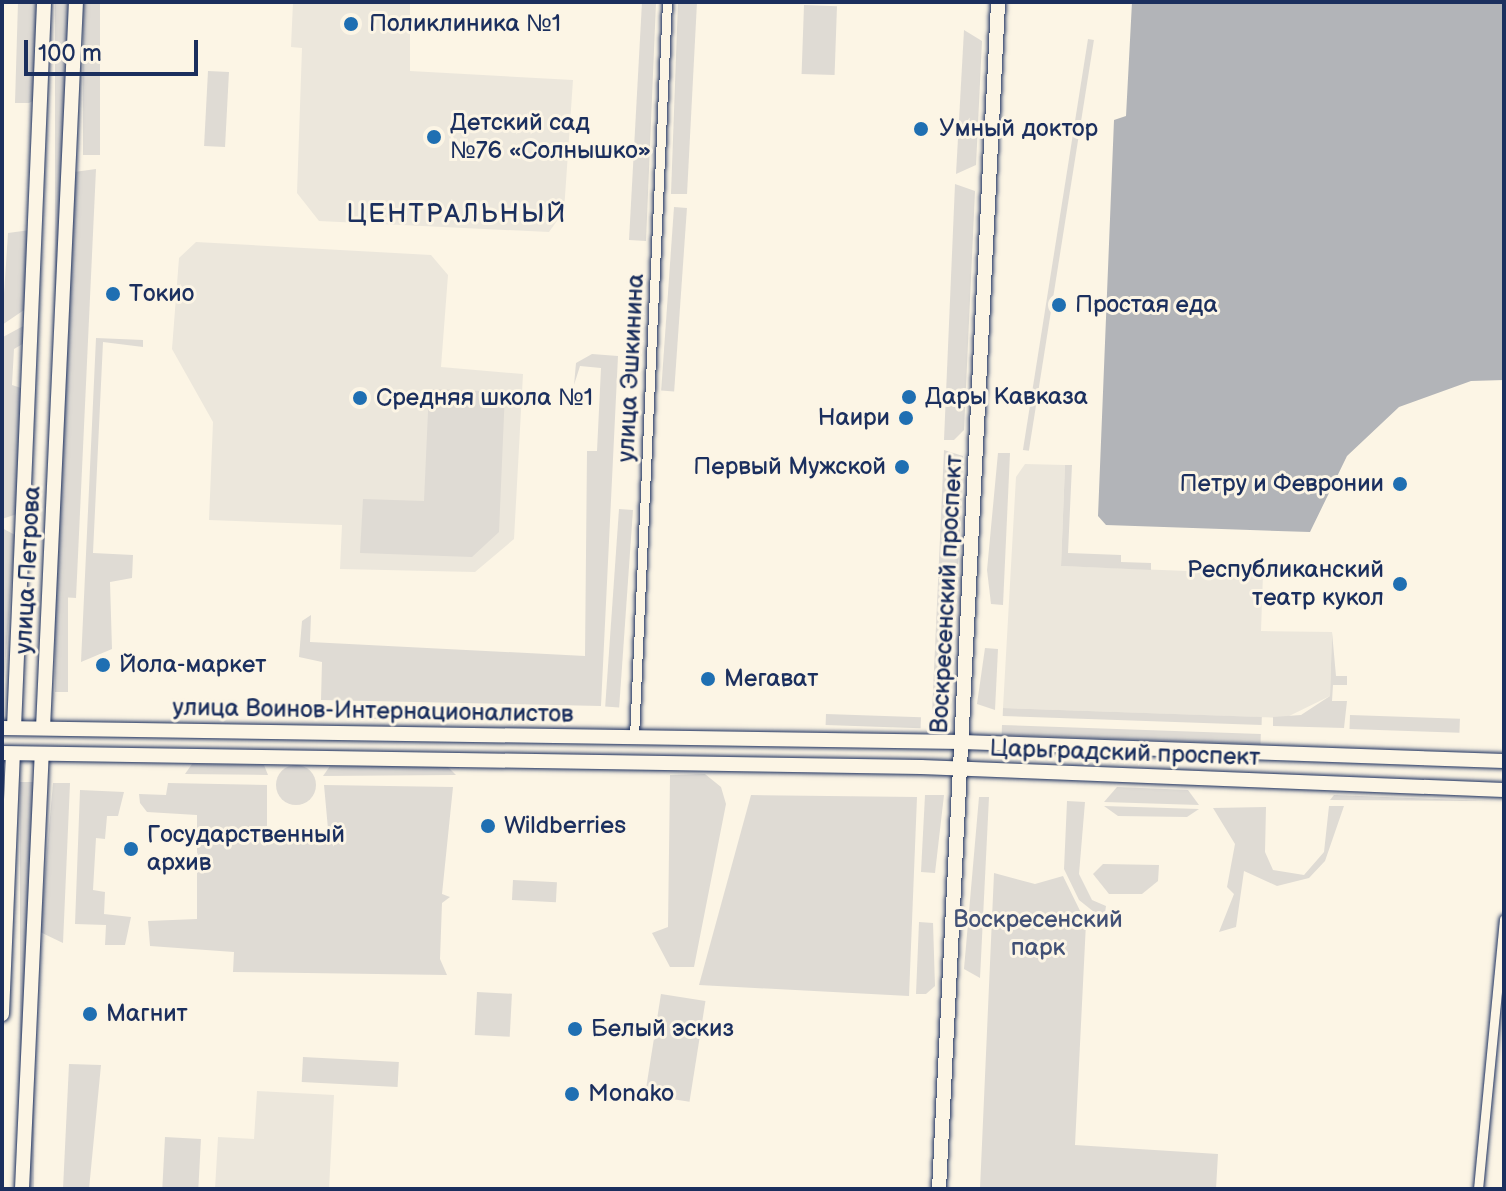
<!DOCTYPE html>
<html>
<head>
<meta charset="utf-8">
<style>
  body { margin:0 }
  #map { position:relative; width:1506px; height:1191px; overflow:hidden; background:#fcf5e5; font-family:"Balsamiq Sans",sans-serif }
  div>[style] { position:absolute }
  [style*='--x'] { left:calc(var(--x)*1px); top:calc(var(--y)*1px); width:calc(var(--w)*1px); rotate:calc(var(--a)*1deg) }
  .built>* { inset:0; background:#ece7dc }
  .green>* { inset:0; background:#dfdbd4; transform-origin:0 0 }
  .round { border-radius:50% }
  .water>* { inset:0; background:#b2b4b8 }
  .roads { filter:drop-shadow(0 0 2px #1b2f5e) drop-shadow(0 0 2px #1b2f5e) }
  .street>* { height:9px; margin:-4.5px; padding:0 4.5px; transform-origin:4.5px; border-radius:4.5px; background:#fcf5e5 }
  .secondary>* { height:14px; margin:-7px; padding:0 7px; transform-origin:7px; border-radius:7px; background:#fcf5e5 }
  .primary>* { height:14px; margin:-7px; padding:0 7px; transform-origin:7px; border-radius:7px; background:#fcf5e5 }
  .dots>* { width:22px; height:22px; translate:-50% -50%; box-sizing:border-box; border:4px solid #fcf5e5; border-radius:50% }
  span { translate:-50% -50%; white-space:nowrap; text-align:center; line-height:1.15; -webkit-text-stroke:6px #fcf5e5; paint-order:stroke }
  .poi-label { font-size:24px; color:#1b2f5e }
  .left { translate:0 -50%; text-align:left }
  .right { translate:-100% -50%; text-align:right }
  .street-label { font-size:24px; color:#1b2f5e }
  .park-label { font-size:24px; color:#425176 }
  .neighbourhood-label { font-size:26px; color:#1b2f5e; letter-spacing:2px }
  .frame { position:absolute; inset:0; border:4px solid #1b2f5e; pointer-events:none }
  .scale { position:absolute; left:24px; top:40px; width:174px; height:36px; box-sizing:border-box; border:4px solid #1b2f5e; border-top:0; padding-left:10px; font-size:24px; line-height:28px; white-space:nowrap; color:#1b2f5e; -webkit-text-stroke:6px #fcf5e5; paint-order:stroke }
</style>
</head>
<body>
<div id="map">
  <div class="built">
    <div style="clip-path:polygon(293px 2px,410px 2px,410px 71px,573px 80px,564px 211px,549px 232px,319px 221px,297px 193px,302px 48px,291px 47px)"></div>
    <div style="clip-path:polygon(196px 242px,431px 255px,448px 275px,441px 367px,523px 374px,514px 539px,475px 572px,340px 569px,342px 525px,209px 520px,213px 422px,172px 349px,179px 258px)"></div>
    <div style="clip-path:polygon(1025px 464px,1065px 465px,1061px 566px,1263px 574px,1261px 631px,1332px 632px,1330px 696px,1285px 718px,1003px 708px,1016px 477px)"></div>
    <div style="clip-path:polygon(257px 1091px,334px 1095px,329px 1189px,215px 1189px,218px 1137px,254px 1139px)"></div>
  </div>
  <div class="green">
    <div style="clip-path:polygon(18px 2px,40px 2px,37px 99px,29px 103px,15px 103px)"></div>
    <div style="left:55px;top:2px;width:13px;height:690px"></div>
    <div style="left:83px;top:2px;width:17px;height:153px"></div>
    <div style="clip-path:polygon(642px 2px,656px 2px,646px 241px,629px 240px)"></div>
    <div style="clip-path:polygon(678px 2px,697px 2px,687px 194px,671px 194px)"></div>
    <div style="left:804px;top:5px;width:33px;height:69px;rotate:2deg"></div>
    <div style="clip-path:polygon(964px 30px,982px 41px,976px 165px,956px 174px)"></div>
    <div style="left:1088px;top:39px;width:6px;height:416px;rotate:9deg"></div>
    <div style="left:208px;top:71px;width:21px;height:75px;rotate:3deg"></div>
    <div style="clip-path:polygon(96px 169px,76px 598px,60px 597px,74px 172px)"></div>
    <div style="clip-path:polygon(955px 184px,975px 191px,964px 430px,954px 440px,944px 440px)"></div>
    <div style="left:674px;top:207px;width:13px;height:184px;rotate:4deg"></div>
    <div style="clip-path:polygon(30px 230px,27px 308px,2px 325px,8px 233px)"></div>
    <div style="clip-path:polygon(27px 324px,26px 342px,14px 349px,12px 385px,24px 389px,17px 514px,2px 519px,3px 337px)"></div>
    <div style="clip-path:polygon(96px 338px,143px 340px,143px 347px,103px 342px,93px 553px,133px 555px,132px 578px,110px 582px,112px 649px,81px 662px)"></div>
    <div style="clip-path:polygon(592px 354px,618px 356px,601px 706px,321px 700px,322px 662px,299px 657px,302px 621px,311px 615px,310px 642px,585px 656px,587px 451px,597px 451px,601px 368px,580px 366px,574px 385px,576px 363px)"></div>
    <div style="clip-path:polygon(429px 389px,505px 392px,499px 532px,472px 557px,360px 553px,363px 499px,424px 501px)"></div>
    <div style="clip-path:polygon(944px 450px,963px 456px,959px 554px,944px 709px,932px 714px)"></div>
    <div style="clip-path:polygon(998px 453px,1010px 453px,1003px 605px,991px 604px,987px 570px)"></div>
    <div style="clip-path:polygon(1065px 465px,1072px 465px,1068px 553px,1121px 555px,1121px 562px,1151px 563px,1151px 570px,1061px 566px)"></div>
    <div style="left:619px;top:509px;width:14px;height:198px;rotate:4deg"></div>
    <div style="clip-path:polygon(2px 528px,15px 535px,3px 694px,2px 694px)"></div>
    <div style="clip-path:polygon(1332px 632px,1336px 676px,1347px 676px,1347px 685px,1333px 685px,1332px 701px,1347px 701px,1344px 728px,1273px 726px,1273px 717px,1301px 715px,1330px 696px)"></div>
    <div style="clip-path:polygon(985px 648px,998px 649px,995px 710px,977px 704px)"></div>
    <div style="clip-path:polygon(362px 708px,479px 710px,445px 720px,368px 719px)"></div>
    <div style="left:1003px;top:708px;width:259px;height:8px;rotate:2deg"></div>
    <div style="left:826px;top:714px;width:95px;height:11px;rotate:2deg"></div>
    <div style="left:1350px;top:715px;width:110px;height:14px;rotate:2deg"></div>
    <div style="left:1002px;top:725px;width:259px;height:10px;rotate:2deg"></div>
    <div style="clip-path:polygon(192px 764px,264px 765px,268px 775px,185px 774px)"></div>
    <div class="round" style="left:276px;top:765px;width:40px;height:40px"></div>
    <div style="clip-path:polygon(330px 766px,448px 767px,456px 775px,323px 776px)"></div>
    <div style="clip-path:polygon(705px 774px,721px 787px,726px 804px,694px 967px,670px 967px,652px 933px,668px 927px,670px 775px)"></div>
    <div style="left:20px;top:782px;width:14px;height:407px"></div>
    <div style="clip-path:polygon(53px 783px,70px 783px,63px 943px,40px 932px)"></div>
    <div style="clip-path:polygon(168px 783px,267px 785px,267px 827px,297px 842px,328px 829px,324px 785px,453px 787px,442px 894px,450px 897px,442px 903px,440px 959px,447px 975px,233px 972px,234px 952px,150px 946px,148px 921px,197px 919px,197px 815px,147px 812px,140px 803px,139px 794px,166px 795px)"></div>
    <div style="clip-path:polygon(1117px 787px,1188px 790px,1199px 805px,1104px 802px)"></div>
    <div style="clip-path:polygon(80px 790px,124px 792px,118px 816px,107px 816px,105px 839px,96px 838px,93px 890px,105px 892px,104px 914px,131px 917px,125px 945px,105px 945px,106px 925px,75px 924px)"></div>
    <div style="clip-path:polygon(751px 795px,917px 797px,909px 996px,699px 985px)"></div>
    <div style="clip-path:polygon(925px 795px,944px 795px,935px 873px,921px 872px)"></div>
    <div style="clip-path:polygon(1334px 795px,1488px 801px,1330px 800px)"></div>
    <div style="clip-path:polygon(979px 797px,989px 797px,980px 978px,964px 969px)"></div>
    <div style="clip-path:polygon(1067px 801px,1085px 802px,1079px 874px,1092px 900px,1106px 906px,1104px 920px,1079px 900px,1064px 869px)"></div>
    <div style="clip-path:polygon(1104px 806px,1199px 809px,1187px 817px,1118px 816px)"></div>
    <div style="clip-path:polygon(1329px 806px,1344px 806px,1325px 861px,1309px 878px,1277px 886px,1244px 871px,1236px 927px,1219px 932px,1234px 894px,1227px 887px,1235px 844px,1213px 808px,1266px 807px,1265px 852px,1273px 870px,1304px 875px,1324px 852px)"></div>
    <div style="clip-path:polygon(1103px 864px,1159px 865px,1158px 881px,1142px 894px,1109px 894px,1093px 874px)"></div>
    <div style="clip-path:polygon(994px 873px,1035px 884px,1063px 876px,1086px 923px,1075px 1145px,1218px 1154px,1216px 1189px,980px 1189px)"></div>
    <div style="left:513px;top:880px;width:44px;height:20px;rotate:3deg"></div>
    <div style="clip-path:polygon(919px 922px,933px 923px,935px 986px,926px 994px,916px 994px)"></div>
    <div style="left:477px;top:992px;width:35px;height:43px;rotate:3deg"></div>
    <div style="left:661px;top:994px;width:45px;height:102px;rotate:9deg"></div>
    <div style="left:303px;top:1057px;width:96px;height:25px;rotate:3deg"></div>
    <div style="clip-path:polygon(69px 1064px,101px 1065px,89px 1189px,63px 1189px)"></div>
    <div style="left:165px;top:1137px;width:36px;height:52px;rotate:3deg"></div>
  </div>
  <div class="water">
    <div style="clip-path:polygon(1132px 2px,1504px 2px,1504px 380px,1471px 381px,1399px 407px,1347px 456px,1310px 532px,1106px 525px,1098px 516px,1114px 120px,1126px 116px)"></div>
  </div>
  <div class="roads">
    <div class="street">
      <div style="--x:634;--y:737;--w:736;--a:-87.43"></div>
      <div style="--x:1478;--y:1189;--w:271;--a:-84.5"></div>
    </div>
    <div class="secondary">
      <div style="--x:14;--y:728;--w:727;--a:-87.63"></div>
      <div style="--x:43;--y:728;--w:727;--a:-87.4"></div>
      <div style="--x:2;--y:1014;--w:260;--a:-87.6"></div>
      <div style="--x:22;--y:1189;--w:435;--a:-87.4"></div>
    </div>
    <div class="primary">
      <div style="--x:2;--y:728;--w:960;--a:0.84"></div>
      <div style="--x:962;--y:742;--w:542;--a:2.01"></div>
      <div style="--x:2;--y:753;--w:919;--a:0.87"></div>
      <div style="--x:921;--y:767;--w:583;--a:2.26"></div>
      <div style="--x:939;--y:1189;--w:1188;--a:-87.15"></div>
    </div>
  </div>
  <div class="dots">
    <div style="left:351px;top:24px;background:#1f6fb2"></div>
    <div style="left:921px;top:129px;background:#1f6fb2"></div>
    <div style="left:434px;top:137px;background:#1f6fb2"></div>
    <div style="left:113px;top:294px;background:#1f6fb2"></div>
    <div style="left:1059px;top:305px;background:#1f6fb2"></div>
    <div style="left:909px;top:397px;background:#1f6fb2"></div>
    <div style="left:360px;top:398px;background:#1f6fb2"></div>
    <div style="left:906px;top:418px;background:#1f6fb2"></div>
    <div style="left:902px;top:467px;background:#1f6fb2"></div>
    <div style="left:1400px;top:484px;background:#1f6fb2"></div>
    <div style="left:1400px;top:584px;background:#1f6fb2"></div>
    <div style="left:103px;top:665px;background:#1f6fb2"></div>
    <div style="left:708px;top:679px;background:#1f6fb2"></div>
    <div style="left:488px;top:826px;background:#1f6fb2"></div>
    <div style="left:131px;top:849px;background:#1f6fb2"></div>
    <div style="left:90px;top:1014px;background:#1f6fb2"></div>
    <div style="left:575px;top:1029px;background:#1f6fb2"></div>
    <div style="left:572px;top:1094px;background:#1f6fb2"></div>
  </div>
  <div class="poi-label">
    <span class="left" style="left:369px;top:24px">Поликлиника №1</span>
    <span class="left" style="left:450px;top:137px">Детский сад<br>№76 «Солнышко»</span>
    <span class="left" style="left:939px;top:129px">Умный доктор</span>
    <span class="left" style="left:129px;top:294px">Токио</span>
    <span class="left" style="left:1075px;top:305px">Простая еда</span>
    <span class="left" style="left:925px;top:397px">Дары Кавказа</span>
    <span class="left" style="left:376px;top:398px">Средняя школа №1</span>
    <span class="right" style="left:890px;top:418px">Наири</span>
    <span class="right" style="left:886px;top:467px">Первый Мужской</span>
    <span class="right" style="left:1384px;top:484px">Петру и Февронии</span>
    <span class="right" style="left:1384px;top:584px">Республиканский<br>театр кукол</span>
    <span class="left" style="left:119px;top:665px">Йола-маркет</span>
    <span class="left" style="left:724px;top:679px">Мегават</span>
    <span class="left" style="left:504px;top:826px">Wildberries</span>
    <span class="left" style="left:147px;top:849px">Государственный<br>архив</span>
    <span class="left" style="left:106px;top:1014px">Магнит</span>
    <span class="left" style="left:591px;top:1029px">Белый эскиз</span>
    <span class="left" style="left:588px;top:1094px">Monako</span>
  </div>
  <div class="street-label">
    <span style="left:631px;top:368px;rotate:-87deg">улица Эшкинина</span>
    <span style="left:28px;top:570px;rotate:-87deg">улица Петрова</span>
    <span style="left:947px;top:594px;rotate:-87deg">Воскресенский проспект</span>
    <span style="left:373px;top:711px;rotate:1deg">улица Воинов-Интернационалистов</span>
    <span style="left:1125px;top:753px;rotate:2deg">Царьградский проспект</span>
  </div>
  <div class="park-label">
    <span style="left:1038px;top:934px">Воскресенский<br>парк</span>
  </div>
  <div class="neighbourhood-label">
    <span style="left:457px;top:215px">ЦЕНТРАЛЬНЫЙ</span>
  </div>
  <div class="frame"></div>
  <div class="scale">100 m</div>
</div>
</body>
</html>
